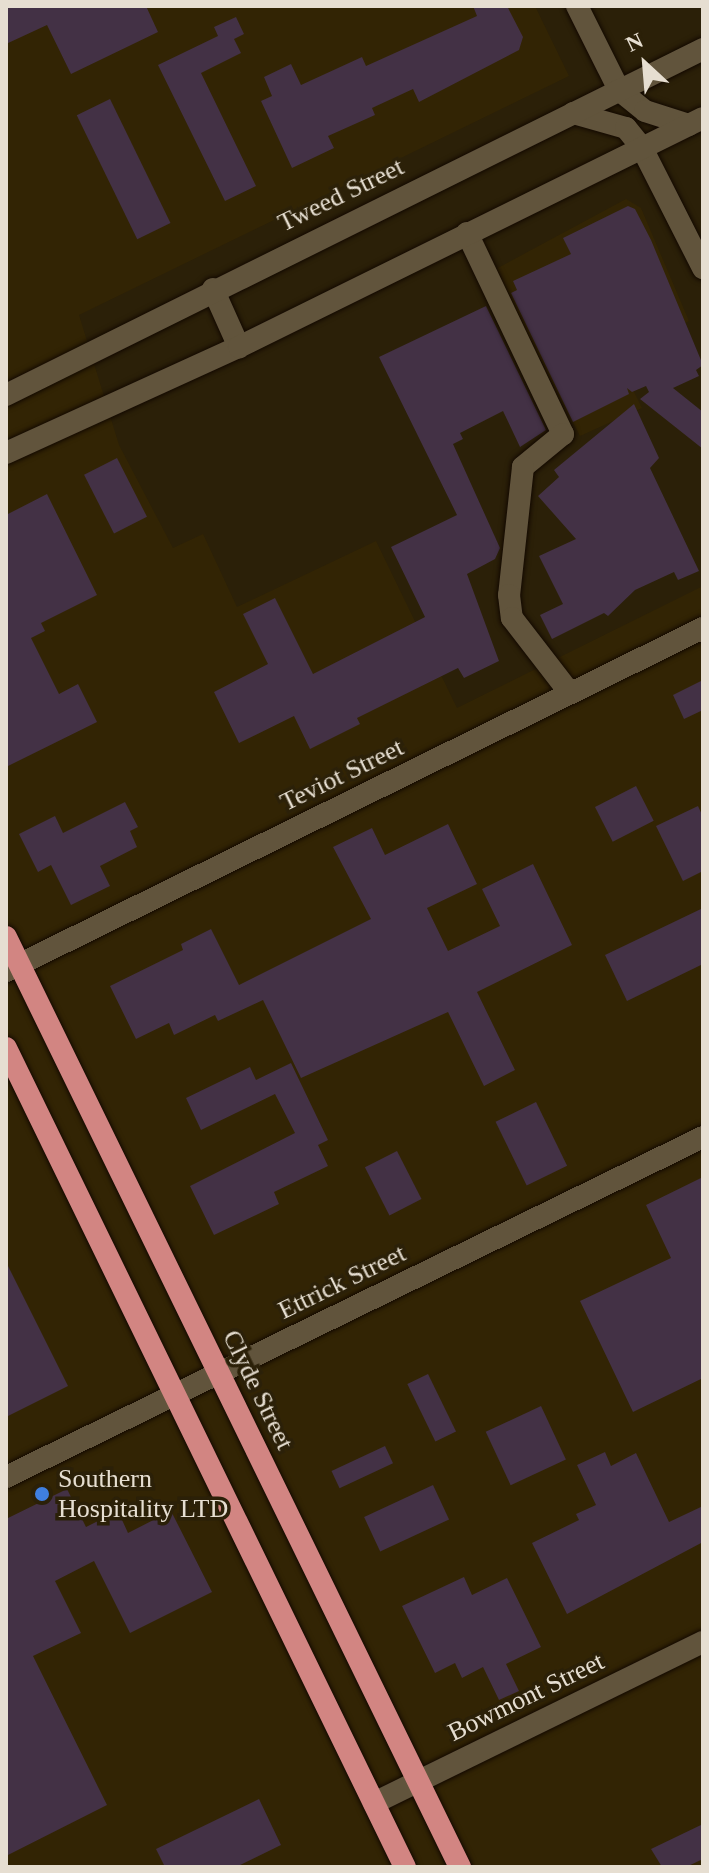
<!DOCTYPE html>
<html>
<head>
<meta charset="utf-8">
<style>
  body { margin:0 }
  #map { position:relative; width:709px; height:1873px; overflow:hidden; background:#2b2008; font-family:"Times New Roman",serif }
  div>[style] { position:absolute }
  [style*='--x'] { left:calc(var(--x)*1px); top:calc(var(--y)*1px); width:calc(var(--w)*1px); rotate:calc(var(--a)*1deg) }
  .built>* { inset:0; background:#322404 }
  .building>* { inset:0; background:#433145; transform-origin:0 0 }
  .roads { filter:drop-shadow(0 0 2px #130900) drop-shadow(0 0 2px #130900) }
  .minor>* { height:22px; margin:-11px; padding:0 11px; transform-origin:11px; border-radius:11px; background:#61543c }
  .secondary>* { height:22px; margin:-11px; padding:0 11px; transform-origin:11px; border-radius:11px; background:#61543c }
  .trunk>* { height:22px; margin:-11px; padding:0 11px; transform-origin:11px; border-radius:11px; background:#d28582 }
  .dots>* { width:22px; height:22px; translate:-50% -50%; box-sizing:border-box; border:4px solid #2b2008; border-radius:50% }
  span { translate:-50% -50%; white-space:nowrap; text-align:center; line-height:1.15; -webkit-text-stroke:7px #2b2008; paint-order:stroke }
  .street-label { font-size:26px; color:#e6ded1 }
  .poi-label { font-size:26px; color:#e6ded1 }
  .left { translate:0 -50%; text-align:left }
  .frame { position:absolute; inset:0; border:8px solid #e6ded1; pointer-events:none }
  .north { position:absolute; left:605px; top:24px; width:80px; height:80px; -webkit-text-stroke:6px #2b2008; paint-order:stroke; rotate:334deg; font-size:22px; font-weight:700; line-height:32px; text-align:center; color:#e6ded1 }
  .north::after { content:''; display:block; margin:auto; width:28px; height:36px; background:#e6ded1; clip-path:polygon(50% 0,100% 100%,50% 72%,0 100%) }
</style>
</head>
<body>
<div id="map">
  <div class="built">
    <div style="clip-path:polygon(6px 6px,535px 6px,569px 76px,79px 315px,119px 445px,173px 548px,203px 534px,237px 607px,376px 541px,457px 708px,703px 586px,703px 1867px,6px 1867px)"></div>
    <div style="clip-path:polygon(626px 199px,641px 208px,689px 321px,618px 359px,642px 408px,580px 436px,494px 270px)"></div>
  </div>
  <div class="building">
    <div style="clip-path:polygon(6px 6px,146px 6px,158px 32px,71px 74px,47px 25px,6px 44px)"></div>
    <div style="clip-path:polygon(473px 6px,507px 6px,523px 37px,519px 50px,419px 102px,413px 89px,372px 108px,375px 115px,328px 136px,334px 148px,292px 168px,261px 101px,272px 96px,264px 77px,291px 64px,301px 85px,362px 57px,366px 66px,477px 16px)"></div>
    <div style="clip-path:polygon(236px 17px,244px 34px,234px 39px,241px 53px,201px 73px,256px 186px,225px 201px,158px 65px,218px 36px,214px 27px)"></div>
    <div style="left:110px;top:99px;width:138px;height:37px;rotate:64deg"></div>
    <div style="clip-path:polygon(628px 206px,635px 209px,651px 240px,703px 365px,696px 370px,699px 376px,673px 388px,703px 412px,703px 449px,640px 399px,649px 392px,646px 386px,632px 392px,627px 388px,629px 394px,573px 422px,511px 293px,517px 290px,513px 281px,571px 254px,563px 238px)"></div>
    <div style="clip-path:polygon(486px 306px,546px 430px,520px 447px,503px 411px,460px 433px,463px 439px,453px 444px,500px 548px,495px 559px,467px 574px,499px 661px,464px 678px,458px 668px,357px 718px,360px 724px,310px 749px,294px 716px,239px 743px,214px 692px,268px 664px,243px 614px,275px 598px,313px 674px,425px 617px,391px 547px,457px 515px,379px 357px)"></div>
    <div style="clip-path:polygon(634px 404px,659px 458px,650px 468px,699px 571px,678px 580px,674px 572px,635px 590px,608px 616px,604px 613px,552px 639px,540px 615px,563px 604px,539px 556px,576px 539px,538px 496px,559px 477px,554px 470px)"></div>
    <div style="left:117px;top:458px;width:66px;height:37px;rotate:63deg"></div>
    <div style="clip-path:polygon(47px 494px,97px 595px,41px 623px,45px 631px,31px 638px,59px 694px,78px 684px,97px 722px,6px 767px,6px 515px)"></div>
    <div style="clip-path:polygon(703px 680px,703px 710px,684px 719px,673px 695px)"></div>
    <div style="left:636px;top:786px;width:39px;height:46px;rotate:63deg"></div>
    <div style="clip-path:polygon(125px 802px,138px 827px,130px 831px,137px 847px,100px 866px,110px 886px,71px 905px,51px 865px,38px 872px,19px 834px,55px 816px,63px 833px)"></div>
    <div style="clip-path:polygon(698px 806px,703px 817px,703px 871px,683px 881px,656px 826px)"></div>
    <div style="clip-path:polygon(448px 824px,477px 884px,427px 908px,448px 951px,500px 926px,482px 889px,533px 864px,572px 945px,477px 992px,515px 1070px,484px 1086px,448px 1012px,301px 1078px,263px 1000px,218px 1021px,215px 1015px,174px 1035px,169px 1023px,136px 1039px,110px 986px,183px 950px,181px 944px,211px 929px,239px 985px,371px 919px,333px 847px,372px 828px,385px 855px)"></div>
    <div style="clip-path:polygon(703px 908px,703px 964px,627px 1001px,605px 955px)"></div>
    <div style="clip-path:polygon(291px 1063px,328px 1140px,318px 1145px,328px 1166px,274px 1192px,279px 1204px,214px 1235px,190px 1186px,295px 1133px,275px 1094px,201px 1130px,186px 1098px,250px 1067px,256px 1080px)"></div>
    <div style="left:536px;top:1102px;width:71px;height:45px;rotate:64deg"></div>
    <div style="left:397px;top:1151px;width:54px;height:36px;rotate:63deg"></div>
    <div style="clip-path:polygon(703px 1177px,703px 1378px,633px 1412px,580px 1301px,671px 1258px,646px 1205px)"></div>
    <div style="clip-path:polygon(6px 1262px,68px 1386px,6px 1417px)"></div>
    <div style="left:428px;top:1374px;width:64px;height:23px;rotate:64deg"></div>
    <div style="left:541px;top:1406px;width:59px;height:61px;rotate:65deg"></div>
    <div style="left:385px;top:1446px;width:19px;height:59px;rotate:65deg"></div>
    <div style="clip-path:polygon(605px 1452px,611px 1466px,636px 1453px,669px 1522px,703px 1506px,703px 1542px,567px 1614px,532px 1543px,579px 1520px,576px 1514px,596px 1505px,577px 1465px)"></div>
    <div style="left:433px;top:1485px;width:38px;height:76px;rotate:65deg"></div>
    <div style="clip-path:polygon(67px 1489px,86px 1527px,118px 1511px,128px 1533px,171px 1511px,212px 1592px,130px 1633px,94px 1561px,55px 1581px,81px 1633px,33px 1656px,107px 1805px,6px 1856px,6px 1519px)"></div>
    <div style="clip-path:polygon(464px 1577px,472px 1595px,507px 1578px,541px 1647px,506px 1664px,519px 1691px,499px 1700px,483px 1667px,462px 1678px,455px 1663px,435px 1673px,402px 1606px)"></div>
    <div style="clip-path:polygon(259px 1799px,281px 1845px,236px 1867px,165px 1867px,156px 1849px)"></div>
    <div style="clip-path:polygon(703px 1824px,703px 1859px,686px 1867px,662px 1867px,651px 1849px)"></div>
  </div>
  <div class="roads">
    <div class="minor">
      <div style="--x:577;--y:6;--w:94;--a:63.4"></div>
      <div style="--x:642;--y:148;--w:135;--a:63.1"></div>
      <div style="--x:467;--y:233;--w:223;--a:64.5"></div>
      <div style="--x:563;--y:434;--w:52;--a:140.5"></div>
      <div style="--x:523;--y:467;--w:129;--a:96.2"></div>
      <div style="--x:509;--y:595;--w:23;--a:83"></div>
      <div style="--x:512;--y:618;--w:95;--a:52.3"></div>
      <div style="--x:6;--y:971;--w:777;--a:-26.2"></div>
      <div style="--x:6;--y:1477;--w:776;--a:-26"></div>
      <div style="--x:374;--y:1803;--w:366;--a:-26.1"></div>
    </div>
    <div class="secondary">
      <div style="--x:619;--y:90;--w:33;--a:39"></div>
      <div style="--x:645;--y:111;--w:46;--a:17.7"></div>
      <div style="--x:573;--y:113;--w:55;--a:15.8"></div>
      <div style="--x:626;--y:128;--w:26;--a:51"></div>
      <div style="--x:213;--y:289;--w:64;--a:65.9"></div>
      <div style="--x:6;--y:395;--w:778;--a:-26.4"></div>
      <div style="--x:6;--y:453;--w:256;--a:-24.5"></div>
      <div style="--x:239;--y:347;--w:517;--a:-26.27"></div>
    </div>
    <div class="trunk">
      <div style="--x:6;--y:937;--w:1035;--a:63.98"></div>
      <div style="--x:6;--y:1048;--w:911;--a:64.03"></div>
    </div>
  </div>
  <div class="dots">
    <div style="left:42px;top:1494px;background:#3f7fe0"></div>
  </div>
  <div class="street-label">
    <span style="left:341px;top:195px;rotate:-26deg">Tweed Street</span>
    <span style="left:342px;top:775px;rotate:-26deg">Teviot Street</span>
    <span style="left:342px;top:1282px;rotate:-26deg">Ettrick Street</span>
    <span style="left:258px;top:1390px;rotate:64deg">Clyde Street</span>
    <span style="left:526px;top:1697px;rotate:-26deg">Bowmont Street</span>
  </div>
  <div class="poi-label">
    <span class="left" style="left:58px;top:1494px">Southern<br>Hospitality LTD</span>
  </div>
  <div class="frame"></div>
  <div class="north">N</div>
</div>
</body>
</html>
